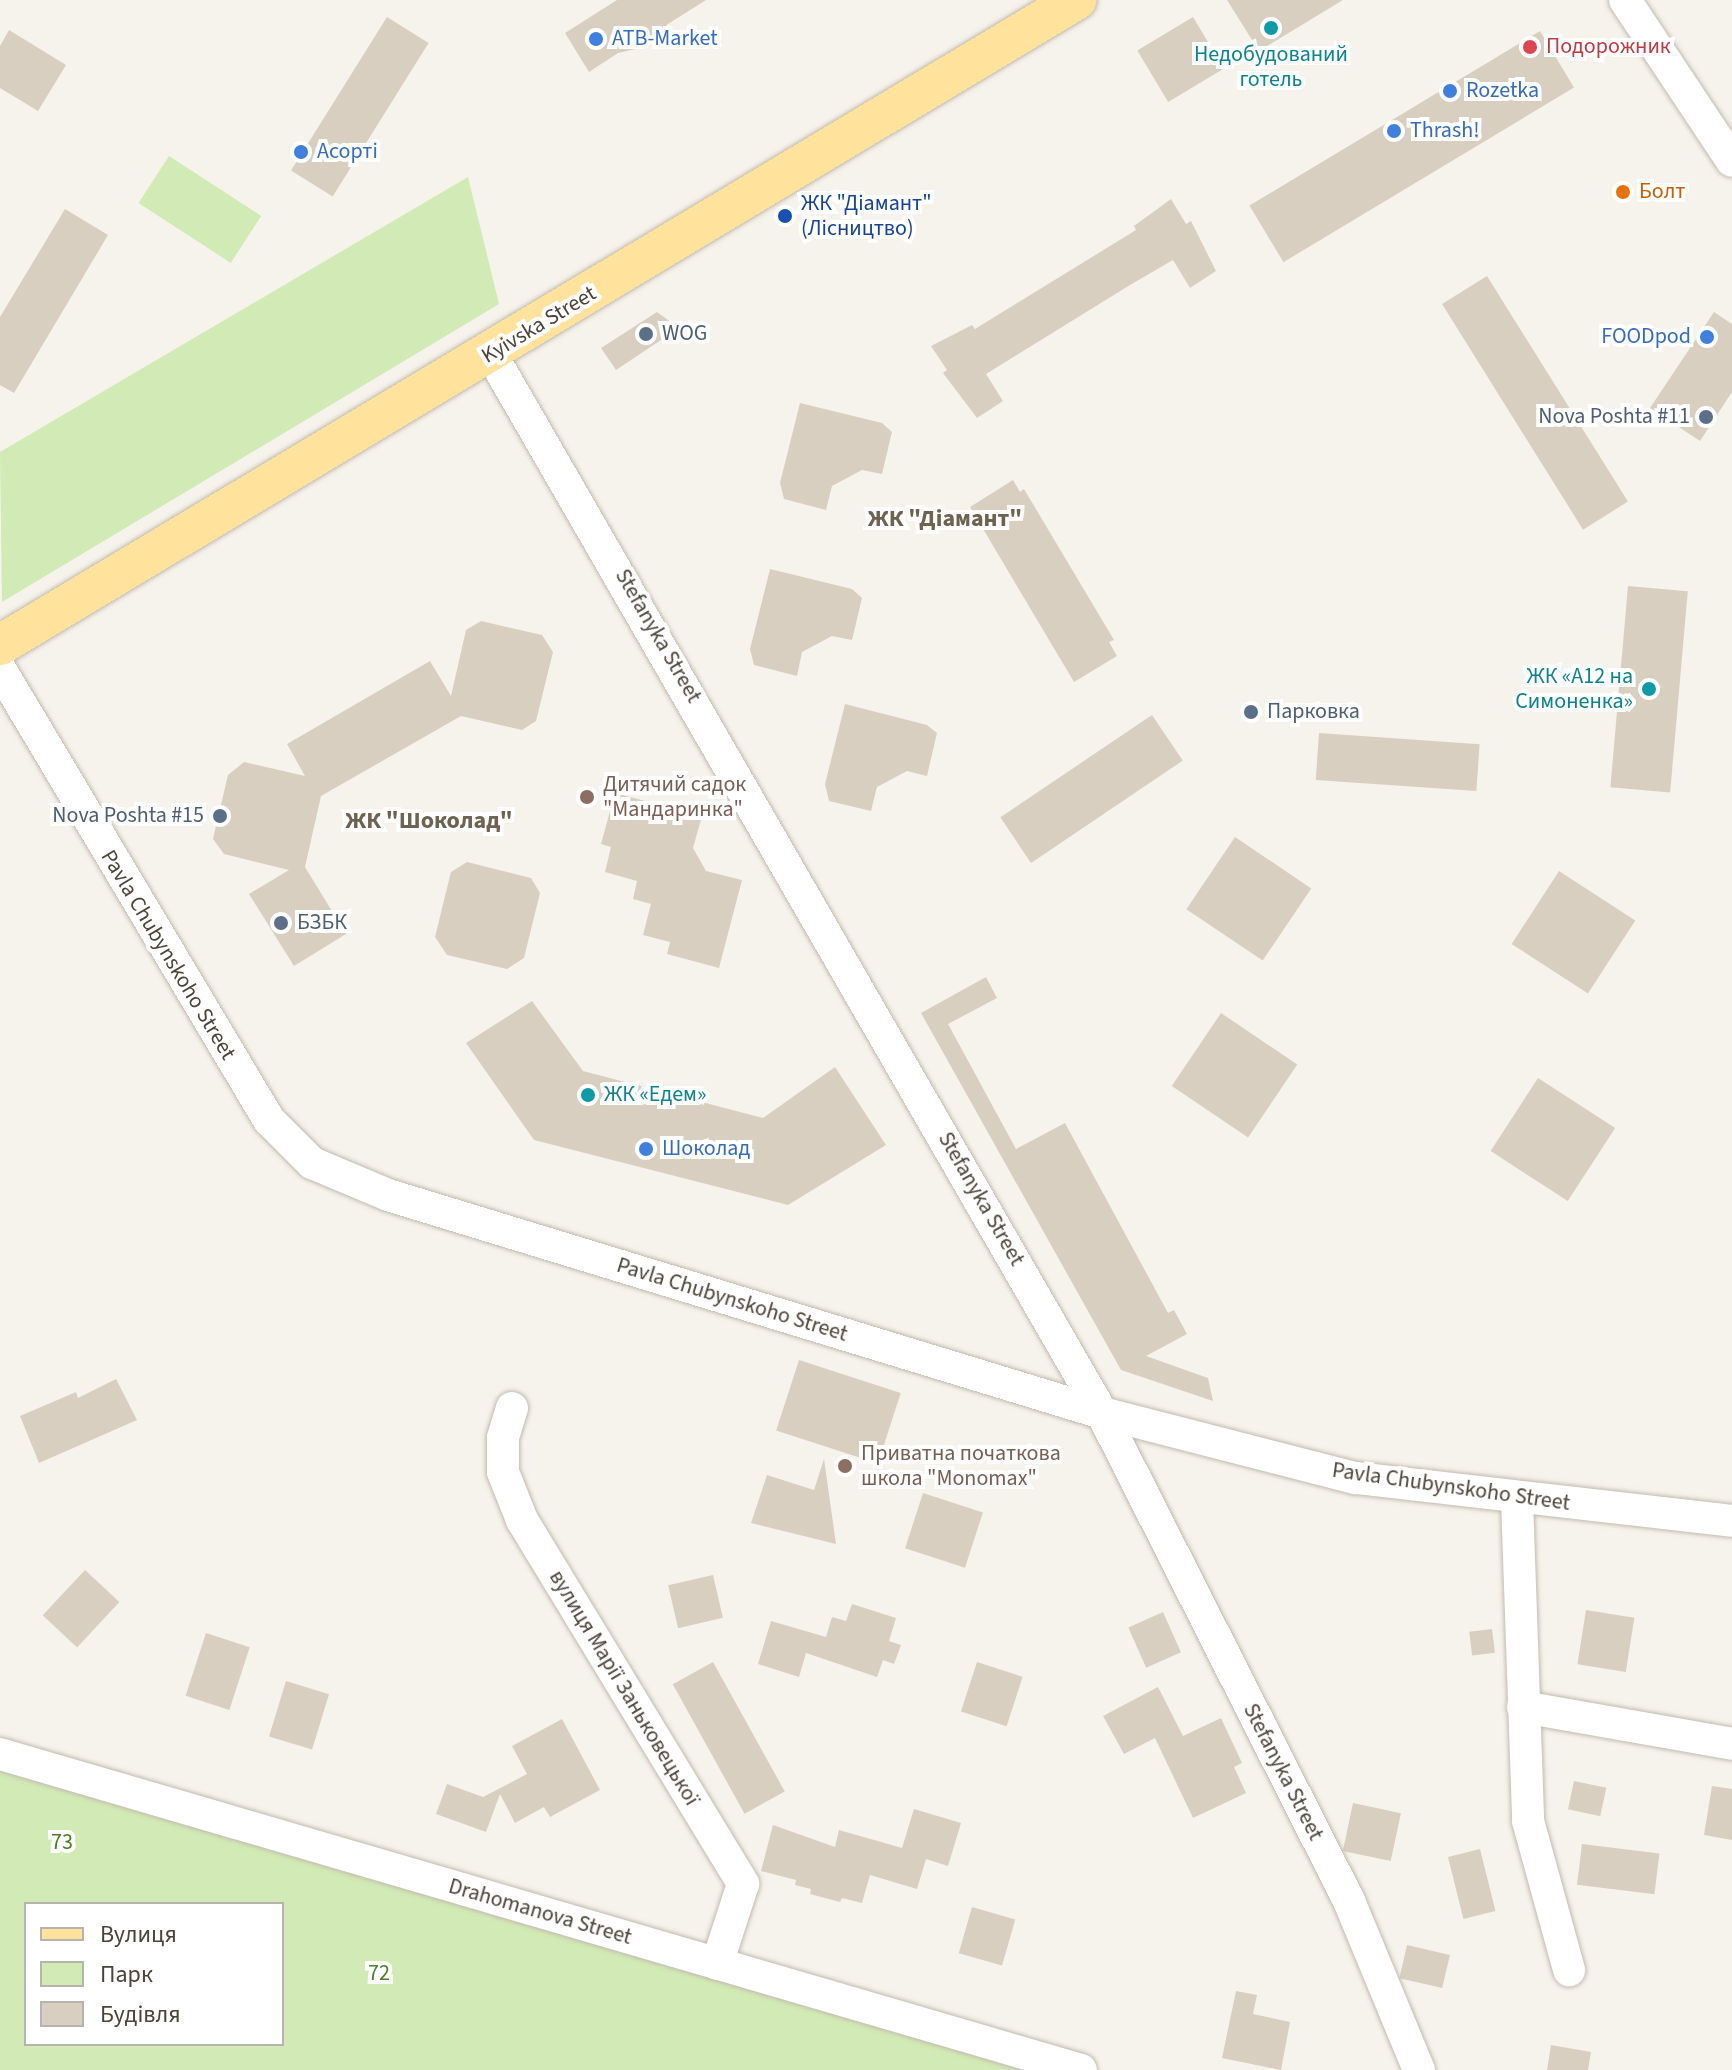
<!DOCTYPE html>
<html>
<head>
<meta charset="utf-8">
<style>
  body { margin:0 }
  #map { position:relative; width:1732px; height:2070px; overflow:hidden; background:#f6f3ec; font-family:"Source Sans 3",sans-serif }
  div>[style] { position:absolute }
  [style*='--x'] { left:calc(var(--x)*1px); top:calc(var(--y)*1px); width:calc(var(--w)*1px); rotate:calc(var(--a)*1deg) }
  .green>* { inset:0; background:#d2eab5; transform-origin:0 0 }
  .building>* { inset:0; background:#d8cfc1; transform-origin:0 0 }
  .roads { filter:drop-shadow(0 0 2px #c2bbae) drop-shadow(0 0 2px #c2bbae) }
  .minor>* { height:32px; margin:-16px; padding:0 16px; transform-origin:16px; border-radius:16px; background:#fff }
  .major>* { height:40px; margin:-20px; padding:0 20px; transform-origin:20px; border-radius:20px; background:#ffe39c }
  .dots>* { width:22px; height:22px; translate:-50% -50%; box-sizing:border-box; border:4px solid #fff; border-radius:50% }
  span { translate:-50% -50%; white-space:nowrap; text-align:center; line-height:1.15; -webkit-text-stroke:8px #fff; paint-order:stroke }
  .shop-label { font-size:22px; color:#366cbe }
  .left { translate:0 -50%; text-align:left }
  .right { translate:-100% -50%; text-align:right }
  .health-label { font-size:22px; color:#be3a42 }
  .culture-label { font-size:22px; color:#0d838f }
  .food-label { font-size:22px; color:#c56008 }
  .transit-label { font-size:22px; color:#164399 }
  .street-label { font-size:22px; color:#4b4439 }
  .service-label { font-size:22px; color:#4e5e75 }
  .education-label { font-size:22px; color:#785e54 }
  .park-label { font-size:22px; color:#4a7f2a }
  .neighbourhood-label { font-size:24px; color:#6e6250; font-weight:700 }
  .legend { position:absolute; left:24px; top:1902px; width:260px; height:144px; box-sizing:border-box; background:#fff; border:2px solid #b7b4b0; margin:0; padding:10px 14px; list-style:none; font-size:24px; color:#4b4439 }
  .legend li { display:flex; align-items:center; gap:16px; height:40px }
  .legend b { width:40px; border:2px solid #b7b4b0 }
</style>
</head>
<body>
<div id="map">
  <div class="green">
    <div style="left:169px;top:156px;width:110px;height:56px;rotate:33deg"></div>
    <div style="clip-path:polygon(468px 177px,499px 304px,2px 602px,0 452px)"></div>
    <div style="clip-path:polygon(evenodd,0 1759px,1028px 2070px,0 2070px,0 1759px,26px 1904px,282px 1904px,282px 2044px,26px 2044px,26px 1904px)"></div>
  </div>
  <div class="building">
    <div style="clip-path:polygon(617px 0,706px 0,668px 24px,644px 47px,618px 53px,589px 72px,565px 33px)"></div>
    <div style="clip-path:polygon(1227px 0,1343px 0,1259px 51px)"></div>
    <div style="left:387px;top:17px;width:49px;height:181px;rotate:32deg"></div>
    <div style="left:1193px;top:17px;width:60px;height:65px;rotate:59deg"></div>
    <div style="clip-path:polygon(9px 30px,66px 65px,38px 111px,0 88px,0 46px)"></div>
    <div style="left:1540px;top:31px;width:66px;height:339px;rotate:59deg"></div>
    <div style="clip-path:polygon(1171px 199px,1186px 224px,1191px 221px,1216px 271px,1190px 288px,1173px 260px,1130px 285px,986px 374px,1003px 401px,977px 418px,943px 373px,947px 370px,931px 346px,972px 325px,975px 329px,1136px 230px,1134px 226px)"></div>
    <div style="clip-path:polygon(65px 209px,108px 235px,14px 393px,0 385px,0 317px)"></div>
    <div style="left:1487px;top:276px;width:266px;height:53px;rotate:58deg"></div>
    <div style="clip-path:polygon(657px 312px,679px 328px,616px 370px,601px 348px)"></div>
    <div style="clip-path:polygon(1714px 312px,1732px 324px,1732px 392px,1700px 441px,1650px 408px)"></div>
    <div style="clip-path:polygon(800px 403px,882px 423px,892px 432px,882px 474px,862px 470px,832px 486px,826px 510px,784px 499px,780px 483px)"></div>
    <div style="clip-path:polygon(1013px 480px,1020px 492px,1024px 489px,1114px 640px,1109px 642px,1117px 656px,1074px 682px,970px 507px)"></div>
    <div style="clip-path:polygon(770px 569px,852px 589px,862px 598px,852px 640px,832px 636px,802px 652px,797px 676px,754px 665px,750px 649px)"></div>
    <div style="left:1628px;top:586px;width:60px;height:202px;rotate:5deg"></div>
    <div style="clip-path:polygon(481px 621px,542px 635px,553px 652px,536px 721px,522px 730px,461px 716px,321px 796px,305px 867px,346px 934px,294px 966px,249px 894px,289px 870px,224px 854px,213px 839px,228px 775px,244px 762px,305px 776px,287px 744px,430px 661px,451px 696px,466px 630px)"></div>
    <div style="clip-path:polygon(845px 704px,927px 725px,937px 733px,927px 776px,907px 771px,877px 787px,871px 811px,829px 801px,825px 784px)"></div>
    <div style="left:1152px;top:715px;width:55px;height:183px;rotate:56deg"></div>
    <div style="left:1319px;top:733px;width:161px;height:47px;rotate:4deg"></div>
    <div style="clip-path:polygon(615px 793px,702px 816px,693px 848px,706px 871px,742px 880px,719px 968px,667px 954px,670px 942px,643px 935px,651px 904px,633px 899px,637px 881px,605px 872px,611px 847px,601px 844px)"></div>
    <div style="left:1235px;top:837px;width:92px;height:87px;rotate:34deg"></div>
    <div style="clip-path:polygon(467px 862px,531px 878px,540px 893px,524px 958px,507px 969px,447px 955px,435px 937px,451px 872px)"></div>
    <div style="left:1559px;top:871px;width:91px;height:87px;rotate:33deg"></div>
    <div style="clip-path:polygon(986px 977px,997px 998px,948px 1024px,1016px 1149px,1065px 1123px,1168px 1313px,1174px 1310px,1187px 1334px,1146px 1356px,1208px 1378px,1213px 1401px,1121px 1370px,921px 1013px)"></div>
    <div style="clip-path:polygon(532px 1001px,583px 1071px,763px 1118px,835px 1067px,886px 1145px,788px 1205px,534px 1140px,466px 1043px)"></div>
    <div style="left:1221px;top:1013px;width:92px;height:88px;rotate:34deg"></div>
    <div style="left:1538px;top:1078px;width:92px;height:87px;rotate:33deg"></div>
    <div style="left:799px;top:1360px;width:107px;height:74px;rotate:18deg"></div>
    <div style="clip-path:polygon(116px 1379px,137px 1420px,39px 1463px,20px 1416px,76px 1392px,78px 1398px)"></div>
    <div style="clip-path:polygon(824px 1459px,836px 1544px,751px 1523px,767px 1475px,814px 1490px)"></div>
    <div style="left:923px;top:1493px;width:63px;height:58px;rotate:18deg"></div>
    <div style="left:85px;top:1570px;width:47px;height:62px;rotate:43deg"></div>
    <div style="left:713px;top:1575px;width:44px;height:46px;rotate:77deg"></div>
    <div style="clip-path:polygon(852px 1604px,896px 1618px,889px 1641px,901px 1645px,894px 1664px,883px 1660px,877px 1677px,806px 1653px,799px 1677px,758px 1664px,771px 1621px,826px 1637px,832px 1617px,846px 1621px)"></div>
    <div style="left:1586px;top:1610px;width:49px;height:55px;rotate:9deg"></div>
    <div style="left:1163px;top:1612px;width:44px;height:38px;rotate:66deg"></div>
    <div style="left:1492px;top:1629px;width:24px;height:23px;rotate:83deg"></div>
    <div style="left:206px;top:1633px;width:46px;height:66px;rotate:18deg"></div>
    <div style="left:713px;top:1662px;width:148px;height:46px;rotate:61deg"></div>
    <div style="left:977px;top:1662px;width:48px;height:52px;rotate:18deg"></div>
    <div style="left:286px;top:1681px;width:45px;height:58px;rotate:17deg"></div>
    <div style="clip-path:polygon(1158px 1687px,1183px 1736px,1221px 1718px,1242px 1763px,1234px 1767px,1246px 1793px,1193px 1818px,1155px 1738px,1124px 1754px,1103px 1716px)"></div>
    <div style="clip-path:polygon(562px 1719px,600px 1790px,550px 1817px,544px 1807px,515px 1823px,500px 1794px,486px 1832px,436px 1814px,447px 1784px,483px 1797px,527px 1774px,512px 1746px)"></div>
    <div style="left:1574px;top:1781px;width:33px;height:29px;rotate:12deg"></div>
    <div style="clip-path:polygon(1712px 1786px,1732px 1789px,1732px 1840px,1704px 1835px)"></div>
    <div style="left:1353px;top:1803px;width:49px;height:49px;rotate:12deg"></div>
    <div style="clip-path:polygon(914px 1809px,961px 1823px,948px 1866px,926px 1859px,917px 1889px,870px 1875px,862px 1903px,842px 1898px,840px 1902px,810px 1894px,811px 1889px,795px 1885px,796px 1880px,761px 1871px,773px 1825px,835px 1847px,839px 1830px,902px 1848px)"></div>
    <div style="left:1582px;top:1844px;width:78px;height:41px;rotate:7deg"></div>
    <div style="left:1480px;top:1849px;width:64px;height:33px;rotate:76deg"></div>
    <div style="left:972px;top:1907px;width:45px;height:48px;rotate:16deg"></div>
    <div style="left:1407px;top:1945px;width:44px;height:34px;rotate:13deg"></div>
    <div style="clip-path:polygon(1236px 1991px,1257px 1995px,1253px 2014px,1290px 2022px,1281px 2070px,1222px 2058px)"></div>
    <div style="clip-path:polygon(1551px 2045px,1591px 2052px,1588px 2070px,1547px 2070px)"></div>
  </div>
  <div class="roads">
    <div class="minor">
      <div style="--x:1625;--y:0;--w:193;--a:56.4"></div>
      <div style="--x:491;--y:354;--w:1223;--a:60.02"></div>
      <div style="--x:1102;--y:1413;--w:547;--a:63.15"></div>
      <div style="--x:1349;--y:1901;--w:183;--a:67.5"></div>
      <div style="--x:0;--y:669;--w:525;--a:59.19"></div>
      <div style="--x:269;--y:1120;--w:61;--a:45"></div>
      <div style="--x:312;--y:1163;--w:82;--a:22.8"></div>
      <div style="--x:388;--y:1195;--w:747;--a:16.98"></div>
      <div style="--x:1102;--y:1413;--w:262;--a:14.4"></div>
      <div style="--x:1356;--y:1478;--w:378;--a:6.5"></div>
      <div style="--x:512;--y:1408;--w:31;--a:107"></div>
      <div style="--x:503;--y:1438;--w:34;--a:90"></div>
      <div style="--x:503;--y:1472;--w:52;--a:68.4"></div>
      <div style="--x:522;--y:1520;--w:426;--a:58.7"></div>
      <div style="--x:743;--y:1884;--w:84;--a:108"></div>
      <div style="--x:1517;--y:1500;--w:321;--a:88"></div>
      <div style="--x:1528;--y:1821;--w:155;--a:74.6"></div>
      <div style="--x:1523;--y:1707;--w:212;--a:10"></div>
      <div style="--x:0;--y:1754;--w:1126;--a:16.29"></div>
    </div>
    <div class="major">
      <div style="--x:0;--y:645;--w:1255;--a:-30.94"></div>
    </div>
  </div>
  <div class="dots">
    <div style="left:1271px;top:28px;background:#0f9aa8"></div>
    <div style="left:596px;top:39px;background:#3f7fe0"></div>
    <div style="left:1530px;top:47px;background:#e0444e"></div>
    <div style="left:1450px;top:91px;background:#3f7fe0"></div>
    <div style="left:1394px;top:131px;background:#3f7fe0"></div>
    <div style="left:301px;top:152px;background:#3f7fe0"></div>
    <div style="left:1623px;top:192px;background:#e8710a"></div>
    <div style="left:785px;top:216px;background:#1a4fb4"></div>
    <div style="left:646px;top:334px;background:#5c6f8a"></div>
    <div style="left:1707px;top:337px;background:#3f7fe0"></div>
    <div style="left:1706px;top:417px;background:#5c6f8a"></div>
    <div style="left:1649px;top:689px;background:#0f9aa8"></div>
    <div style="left:1251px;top:712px;background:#5c6f8a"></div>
    <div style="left:587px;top:797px;background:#8d6e63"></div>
    <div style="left:220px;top:816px;background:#5c6f8a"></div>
    <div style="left:281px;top:923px;background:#5c6f8a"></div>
    <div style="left:588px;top:1095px;background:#0f9aa8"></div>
    <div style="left:646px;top:1149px;background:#3f7fe0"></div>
    <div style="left:845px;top:1466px;background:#8d6e63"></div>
  </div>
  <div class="shop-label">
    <span class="left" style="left:612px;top:39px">ATB-Market</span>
    <span class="left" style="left:1466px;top:91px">Rozetka</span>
    <span class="left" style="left:1410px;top:131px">Thrash!</span>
    <span class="left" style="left:317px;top:152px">Асорті</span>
    <span class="right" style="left:1691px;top:337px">FOODpod</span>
    <span class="left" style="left:662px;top:1149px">Шоколад</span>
  </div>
  <div class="health-label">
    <span class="left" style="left:1546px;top:47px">Подорожник</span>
  </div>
  <div class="culture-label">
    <span style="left:1271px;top:67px">Недобудований<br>готель</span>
    <span class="right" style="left:1633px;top:689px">ЖК «А12 на<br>Симоненка»</span>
    <span class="left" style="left:604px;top:1095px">ЖК «Едем»</span>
  </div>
  <div class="food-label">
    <span class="left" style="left:1639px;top:192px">Болт</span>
  </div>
  <div class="transit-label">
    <span class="left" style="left:801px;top:216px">ЖК "Діамант"<br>(Лісництво)</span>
  </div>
  <div class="street-label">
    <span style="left:539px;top:325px;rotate:-31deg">Kyivska Street</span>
    <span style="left:658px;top:636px;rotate:60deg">Stefanyka Street</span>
    <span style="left:168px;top:955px;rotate:59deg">Pavla Chubynskoho Street</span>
    <span style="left:981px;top:1199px;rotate:60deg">Stefanyka Street</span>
    <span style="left:732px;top:1300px;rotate:17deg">Pavla Chubynskoho Street</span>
    <span style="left:1451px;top:1487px;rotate:8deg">Pavla Chubynskoho Street</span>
    <span style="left:624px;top:1688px;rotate:59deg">вулиця Марії Заньковецької</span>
    <span style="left:1283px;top:1772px;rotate:63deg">Stefanyka Street</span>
    <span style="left:540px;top:1912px;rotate:16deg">Drahomanova Street</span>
  </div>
  <div class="service-label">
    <span class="left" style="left:662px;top:334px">WOG</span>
    <span class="right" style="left:1690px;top:417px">Nova Poshta #11</span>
    <span class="left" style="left:1267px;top:712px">Парковка</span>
    <span class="right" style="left:204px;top:816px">Nova Poshta #15</span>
    <span class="left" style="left:297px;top:923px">БЗБК</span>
  </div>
  <div class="education-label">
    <span class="left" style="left:603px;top:797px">Дитячий садок<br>"Мандаринка"</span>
    <span class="left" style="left:861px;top:1466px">Приватна початкова<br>школа "Monomax"</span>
  </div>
  <div class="park-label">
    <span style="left:62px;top:1843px">73</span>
    <span style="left:379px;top:1974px">72</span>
  </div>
  <div class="neighbourhood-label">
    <span style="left:945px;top:519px">ЖК "Діамант"</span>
    <span style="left:429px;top:821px">ЖК "Шоколад"</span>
  </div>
  <ul class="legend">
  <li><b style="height:10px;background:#ffe39c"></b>Вулиця</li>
  <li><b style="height:22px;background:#d2eab5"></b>Парк</li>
  <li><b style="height:22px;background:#d8cfc1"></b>Будівля</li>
  </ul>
</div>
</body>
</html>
